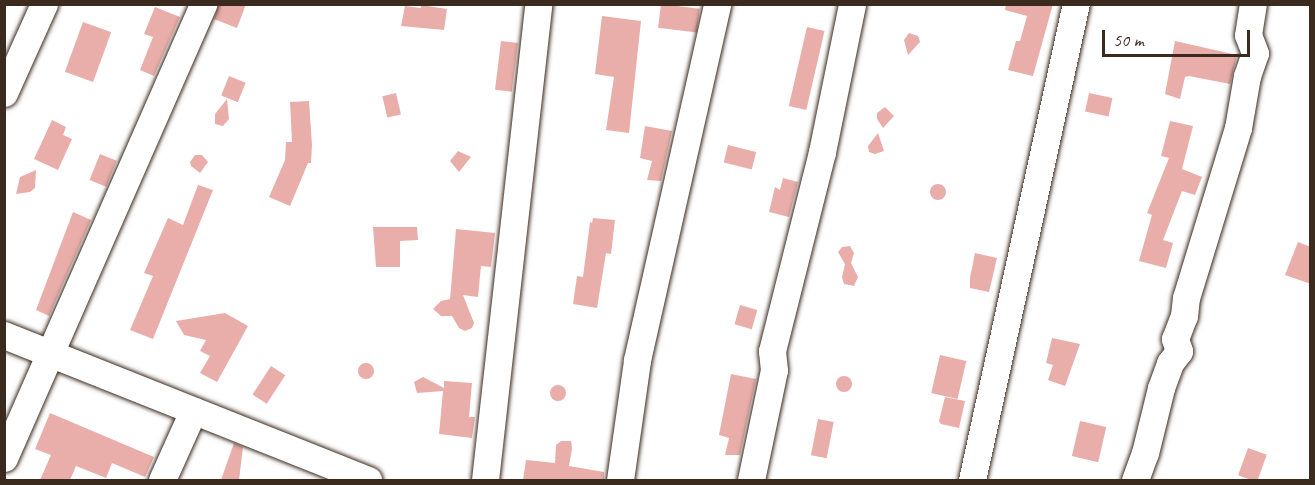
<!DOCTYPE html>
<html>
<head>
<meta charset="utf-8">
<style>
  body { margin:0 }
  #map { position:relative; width:1315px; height:485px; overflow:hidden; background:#fff; font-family:Caveat,sans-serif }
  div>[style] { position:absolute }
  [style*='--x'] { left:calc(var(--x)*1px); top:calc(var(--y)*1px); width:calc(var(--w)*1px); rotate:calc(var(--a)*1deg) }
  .building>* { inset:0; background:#e9aea9; transform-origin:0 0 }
  .round { border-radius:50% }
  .roads { filter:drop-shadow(0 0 2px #3b2a1e) drop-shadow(0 0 2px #3b2a1e) }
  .minor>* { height:27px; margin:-13.5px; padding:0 13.5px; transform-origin:13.5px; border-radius:13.5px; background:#fff }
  span { translate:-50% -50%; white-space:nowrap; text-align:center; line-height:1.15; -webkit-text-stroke:4.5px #fff; paint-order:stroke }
  .frame { position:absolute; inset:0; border:6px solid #3b2a1e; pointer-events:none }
  .scale { position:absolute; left:1102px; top:30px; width:148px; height:27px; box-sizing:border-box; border:3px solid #3b2a1e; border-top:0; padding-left:8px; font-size:18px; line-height:21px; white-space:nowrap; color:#3b2a1e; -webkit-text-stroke:4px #fff; paint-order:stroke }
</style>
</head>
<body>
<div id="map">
  <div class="building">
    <div style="clip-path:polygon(219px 4px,246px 4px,237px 28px,214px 19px)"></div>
    <div style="left:661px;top:4px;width:39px;height:24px;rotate:7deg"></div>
    <div style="clip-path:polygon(1006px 4px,1053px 4px,1033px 76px,1008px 70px,1016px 41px,1020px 41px,1027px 16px,1005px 10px)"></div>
    <div style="clip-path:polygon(421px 5px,447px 9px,444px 30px,401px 26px,405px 6px,421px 8px)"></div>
    <div style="clip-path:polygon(155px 7px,180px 17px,154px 76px,140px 70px,153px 37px,144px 34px)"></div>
    <div style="clip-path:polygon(602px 16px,641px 21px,629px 133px,606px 130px,614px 77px,595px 74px)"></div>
    <div style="left:83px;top:22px;width:30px;height:53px;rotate:20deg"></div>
    <div style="left:807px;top:27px;width:18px;height:81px;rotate:13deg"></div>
    <div style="clip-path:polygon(909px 33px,918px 36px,920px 42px,908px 55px,904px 40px)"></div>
    <div style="left:501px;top:41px;width:17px;height:49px;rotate:7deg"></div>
    <div style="clip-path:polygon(1175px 41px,1237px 55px,1230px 84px,1189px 76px,1185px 77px,1180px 99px,1165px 94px)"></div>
    <div style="left:229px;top:76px;width:18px;height:21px;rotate:22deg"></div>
    <div style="left:396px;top:93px;width:22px;height:14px;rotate:77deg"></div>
    <div style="left:1089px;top:93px;width:24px;height:19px;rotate:12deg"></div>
    <div style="clip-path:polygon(227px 99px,229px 119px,223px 126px,215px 124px,215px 114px)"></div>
    <div style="clip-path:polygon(309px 101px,312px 145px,311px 163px,308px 163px,290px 206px,269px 197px,285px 160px,286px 142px,292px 142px,290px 102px)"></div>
    <div style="clip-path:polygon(885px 107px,894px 116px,883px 128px,877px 119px,877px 113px)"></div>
    <div style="clip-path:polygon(52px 120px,66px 127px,63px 135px,72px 139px,58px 170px,34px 159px)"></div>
    <div style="clip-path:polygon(1170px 121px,1193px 126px,1182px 169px,1202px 177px,1195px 195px,1182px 191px,1163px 240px,1173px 243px,1166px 268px,1139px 261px,1152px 215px,1147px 213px,1169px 158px,1161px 156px)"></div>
    <div style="clip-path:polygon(645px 126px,672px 131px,661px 181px,647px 180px,652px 161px,640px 158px)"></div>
    <div style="clip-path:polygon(878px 133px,884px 151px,875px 154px,869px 152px,868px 146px)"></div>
    <div style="left:728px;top:145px;width:29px;height:18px;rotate:14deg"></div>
    <div style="clip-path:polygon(458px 151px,471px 157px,459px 172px,450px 161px)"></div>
    <div style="left:100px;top:154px;width:18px;height:28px;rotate:22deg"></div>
    <div style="clip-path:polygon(195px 155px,202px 155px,208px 162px,200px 173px,191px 166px,190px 162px)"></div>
    <div style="clip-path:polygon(36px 170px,35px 188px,30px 192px,16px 194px,20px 177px)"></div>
    <div style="clip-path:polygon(783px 178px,798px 182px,789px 217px,769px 212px,775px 187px,780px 190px)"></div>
    <div class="round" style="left:930px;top:184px;width:16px;height:16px"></div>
    <div style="clip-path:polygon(198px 185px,213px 190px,153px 339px,130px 330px,153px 276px,144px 273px,168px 218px,183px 225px)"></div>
    <div style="clip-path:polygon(73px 212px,91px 220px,49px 316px,36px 310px)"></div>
    <div style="clip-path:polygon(593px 218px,615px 220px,611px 254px,606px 253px,597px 308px,573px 304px,577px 276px,583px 277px,590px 222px,592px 223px)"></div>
    <div style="clip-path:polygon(373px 227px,417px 227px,418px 240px,400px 241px,400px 267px,376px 267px)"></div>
    <div style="clip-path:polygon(456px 229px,495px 233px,491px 267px,481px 266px,478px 297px,463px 295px,474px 323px,472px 328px,465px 331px,459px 328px,452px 316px,441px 316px,433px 309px,441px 301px,450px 299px)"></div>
    <div style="clip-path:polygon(1298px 242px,1311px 247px,1311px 284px,1285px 275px)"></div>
    <div style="clip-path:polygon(850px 246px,854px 253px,851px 263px,858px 277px,854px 286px,844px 284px,842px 277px,845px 264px,838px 252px,842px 247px)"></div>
    <div style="clip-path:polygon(975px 253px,997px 258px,989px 292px,970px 288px,970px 278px)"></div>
    <div style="left:740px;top:305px;width:18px;height:20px;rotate:16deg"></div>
    <div style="clip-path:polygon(225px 313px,248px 326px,217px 382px,200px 373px,210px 356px,200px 351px,206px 340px,184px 335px,176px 321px)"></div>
    <div style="clip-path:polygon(1052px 338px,1080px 344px,1065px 386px,1048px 380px,1053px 365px,1046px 363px)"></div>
    <div style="left:940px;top:355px;width:27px;height:39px;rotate:13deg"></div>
    <div class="round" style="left:358px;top:363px;width:16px;height:16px"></div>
    <div style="left:271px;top:366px;width:17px;height:34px;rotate:33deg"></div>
    <div style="clip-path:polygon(731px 374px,756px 379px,740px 455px,725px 455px,729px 438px,719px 435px)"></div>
    <div class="round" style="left:836px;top:376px;width:16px;height:16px"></div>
    <div style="clip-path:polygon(423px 377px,444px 388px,444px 381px,472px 383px,469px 417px,475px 417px,472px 438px,439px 434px,443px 391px,417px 393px,414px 382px)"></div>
    <div class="round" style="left:550px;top:385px;width:16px;height:16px"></div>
    <div style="clip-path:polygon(945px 397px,965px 401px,959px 428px,941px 424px,939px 421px)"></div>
    <div style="clip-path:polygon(50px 413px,154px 457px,145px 477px,112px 463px,106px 478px,76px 466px,70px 480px,40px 480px,51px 455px,35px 449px)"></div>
    <div style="left:818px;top:419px;width:16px;height:37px;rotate:11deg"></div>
    <div style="left:1080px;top:421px;width:27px;height:36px;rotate:13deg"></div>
    <div style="clip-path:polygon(561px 441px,571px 441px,572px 449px,569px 466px,604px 472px,604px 480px,523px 480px,526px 460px,555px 463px,556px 445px)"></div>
    <div style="clip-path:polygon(234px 443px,243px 447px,239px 480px,221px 480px)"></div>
    <div style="left:1248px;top:448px;width:20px;height:29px;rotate:20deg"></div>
  </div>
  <div class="roads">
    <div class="minor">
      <div style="--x:4;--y:93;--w:98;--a:-65.8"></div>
      <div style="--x:4;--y:335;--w:392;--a:21.7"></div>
      <div style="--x:4;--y:458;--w:496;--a:-66.3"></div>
      <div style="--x:162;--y:480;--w:76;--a:-65.8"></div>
      <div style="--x:485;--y:480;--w:479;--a:-83.6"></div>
      <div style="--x:620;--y:480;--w:121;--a:-81.9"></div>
      <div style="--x:637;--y:360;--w:365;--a:-77.3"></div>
      <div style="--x:751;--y:480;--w:112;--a:-78.2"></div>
      <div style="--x:774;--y:370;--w:19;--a:-96"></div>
      <div style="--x:772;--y:351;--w:205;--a:-75.9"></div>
      <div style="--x:822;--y:152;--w:151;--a:-78.5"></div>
      <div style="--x:972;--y:480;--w:487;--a:-77.7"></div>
      <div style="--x:1135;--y:480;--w:29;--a:-70"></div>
      <div style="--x:1145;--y:453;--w:67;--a:-76.2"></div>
      <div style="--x:1161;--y:388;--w:27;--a:-70"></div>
      <div style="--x:1170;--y:363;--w:15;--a:-53"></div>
      <div style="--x:1179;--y:351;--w:13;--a:-108"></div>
      <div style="--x:1175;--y:339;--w:25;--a:-69"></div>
      <div style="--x:1184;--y:316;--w:18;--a:-84"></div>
      <div style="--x:1186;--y:298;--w:178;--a:-73"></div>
      <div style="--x:1238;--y:128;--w:53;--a:-80.2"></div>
      <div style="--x:1247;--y:76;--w:24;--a:-71"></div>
      <div style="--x:1255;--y:53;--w:19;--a:-111"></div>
      <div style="--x:1248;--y:35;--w:31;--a:-81"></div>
    </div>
  </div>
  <div class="frame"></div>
  <div class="scale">50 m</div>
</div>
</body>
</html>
